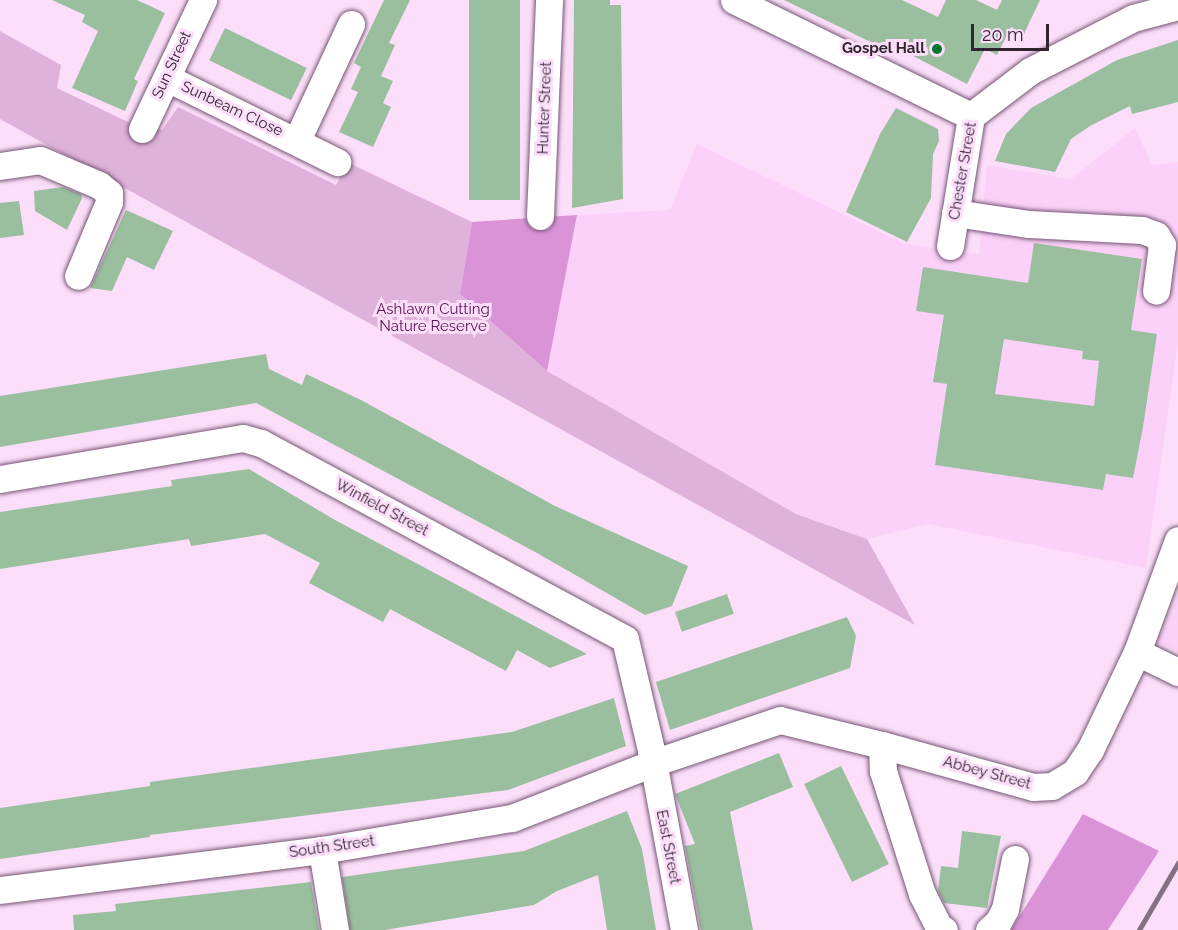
<!DOCTYPE html>
<html>
<head>
<meta charset="utf-8">
<style>
  body { margin:0 }
  #map { position:relative; width:1178px; height:930px; overflow:hidden; background:#fcdefa; font-family:Raleway,sans-serif }
  div>[style] { position:absolute }
  [style*='--x'] { left:calc(var(--x)*1px); top:calc(var(--y)*1px); width:calc(var(--w)*1px); rotate:calc(var(--a)*1deg) }
  .built>* { inset:0; background:#fcd1f9 }
  .green>* { inset:0; background:#dfb2dc }
  .forest>* { inset:0; background:#db93d8 }
  .building>* { inset:0; background:#9abf9e; transform-origin:0 0 }
  .roads { filter:drop-shadow(0 0 2px #765775) drop-shadow(0 0 2px #765775) }
  .minor>* { height:27px; margin:-13.5px; padding:0 13.5px; transform-origin:13.5px; border-radius:13.5px; background:#fff }
  .rail>* { height:4.5px; margin:-2.25px; padding:0 2.25px; transform-origin:2.25px; border-radius:2.25px; background:#847083 }
  .dots>* { width:16px; height:16px; translate:-50% -50%; box-sizing:border-box; border:3px solid #fcdefa; border-radius:50% }
  span { translate:-50% -50%; white-space:nowrap; text-align:center; line-height:1.15; -webkit-text-stroke:6px #fcdefa; paint-order:stroke }
  .poi-label { font-size:15px; color:#312431; font-weight:700 }
  .right { translate:-100% -50%; text-align:right }
  .street-label { font-size:15px; color:#312431 }
  .park-label { font-size:15px; color:#541353 }
  .scale { position:absolute; left:971px; top:24px; width:78px; height:27px; box-sizing:border-box; border:3px solid #312431; border-top:0; padding-left:8px; font-size:18px; line-height:21px; white-space:nowrap; color:#312431; -webkit-text-stroke:4px #fcdefa; paint-order:stroke }
</style>
</head>
<body>
<div id="map">
  <div class="built">
    <div style="clip-path:polygon(1135px 128px,1152px 165px,1178px 162px,1178px 342px,1146px 568px,928px 524px,867px 539px,796px 514px,547px 371px,577px 215px,670px 210px,697px 144px,905px 244px,979px 254px,987px 165px,1071px 179px)"></div>
    <div style="clip-path:polygon(1178px 595px,1178px 652px,1157px 641px)"></div>
  </div>
  <div class="green">
    <div style="clip-path:polygon(0 31px,61px 65px,57px 88px,130px 123px,162px 130px,178px 107px,336px 185px,349px 163px,472px 222px,460px 294px,547px 371px,796px 514px,867px 539px,915px 625px,0 119px)"></div>
  </div>
  <div class="forest">
    <div style="clip-path:polygon(577px 215px,547px 371px,460px 294px,472px 222px)"></div>
    <div style="clip-path:polygon(1083px 814px,1159px 851px,1108px 930px,1011px 930px)"></div>
  </div>
  <div class="building">
    <div style="clip-path:polygon(52px 0,137px 0,165px 13px,134px 79px,138px 81px,125px 111px,72px 88px,98px 31px,82px 22px,85px 15px)"></div>
    <div style="clip-path:polygon(384px 0,410px 0,389px 43px,395px 45px,381px 76px,393px 81px,383px 103px,391px 107px,373px 147px,339px 132px,358px 92px,351px 89px,361px 67px,354px 63px)"></div>
    <div style="left:469px;top:0;width:51px;height:200px"></div>
    <div style="clip-path:polygon(574px 0,610px 0,610px 5px,621px 5px,623px 199px,572px 208px)"></div>
    <div style="clip-path:polygon(784px 0,902px 0,938px 17px,946px 0,976px 0,997px 10px,1002px 0,1040px 0,1024px 34px,1011px 27px,997px 55px,985px 49px,967px 84px,890px 44px,887px 50px)"></div>
    <div style="left:225px;top:28px;width:91px;height:36px;rotate:26deg"></div>
    <div style="clip-path:polygon(1178px 40px,1178px 102px,1132px 114px,1130px 106px,1090px 126px,1071px 139px,1055px 172px,995px 161px,1006px 134px,1031px 108px,1117px 60px)"></div>
    <div style="clip-path:polygon(896px 108px,938px 129px,939px 141px,933px 154px,931px 198px,907px 242px,846px 212px,880px 134px)"></div>
    <div style="clip-path:polygon(63px 187px,81px 194px,82px 198px,67px 230px,35px 211px,34px 191px)"></div>
    <div style="clip-path:polygon(19px 201px,24px 235px,0 238px,0 203px)"></div>
    <div style="clip-path:polygon(126px 210px,173px 231px,154px 270px,127px 257px,112px 291px,90px 288px)"></div>
    <div style="clip-path:polygon(evenodd,1034px 243px,1142px 259px,1131px 330px,1157px 334px,1143px 427px,1133px 478px,1106px 474px,1103px 490px,935px 465px,947px 384px,933px 382px,944px 315px,916px 311px,923px 267px,1028px 283px,1034px 243px,1004px 339px,1083px 351px,1082px 359px,1099px 361px,1094px 406px,995px 394px,1004px 339px)"></div>
    <div style="clip-path:polygon(266px 354px,269px 369px,302px 385px,306px 374px,361px 400px,555px 506px,688px 566px,672px 606px,645px 615px,537px 553px,256px 403px,0 447px,0 396px)"></div>
    <div style="clip-path:polygon(249px 469px,335px 520px,587px 654px,550px 668px,517px 650px,506px 671px,390px 609px,383px 622px,309px 583px,320px 563px,265px 534px,191px 546px,189px 539px,0 569px,0 512px,172px 486px,171px 480px)"></div>
    <div style="left:727px;top:594px;width:21px;height:55px;rotate:71deg"></div>
    <div style="clip-path:polygon(847px 617px,856px 636px,850px 668px,670px 730px,656px 682px)"></div>
    <div style="clip-path:polygon(614px 698px,626px 746px,508px 790px,150px 835px,150px 837px,0 859px,0 808px,150px 786px,150px 782px,512px 732px)"></div>
    <div style="clip-path:polygon(779px 753px,793px 787px,730px 812px,753px 930px,701px 930px,685px 846px,695px 844px,675px 794px)"></div>
    <div style="left:841px;top:766px;width:109px;height:41px;rotate:64deg"></div>
    <div style="clip-path:polygon(627px 811px,642px 849px,656px 930px,607px 930px,598px 875px,557px 891px,534px 905px,385px 930px,350px 930px,342px 877px,524px 851px)"></div>
    <div style="clip-path:polygon(962px 831px,1001px 836px,987px 908px,944px 903px,938px 891px,941px 866px,958px 868px)"></div>
    <div style="clip-path:polygon(311px 882px,319px 930px,74px 930px,73px 915px,116px 911px,115px 904px)"></div>
  </div>
  <div class="roads">
    <div class="minor">
      <div style="--x:734;--y:0;--w:264;--a:26.1"></div>
      <div style="--x:167;--y:78;--w:190;--a:26.3"></div>
      <div style="--x:142;--y:129;--w:143;--a:-64.7"></div>
      <div style="--x:297;--y:140;--w:128;--a:-65"></div>
      <div style="--x:0;--y:166;--w:40;--a:-8.5"></div>
      <div style="--x:40;--y:160;--w:64;--a:23"></div>
      <div style="--x:99;--y:185;--w:13;--a:39"></div>
      <div style="--x:109;--y:193;--w:9;--a:90"></div>
      <div style="--x:109;--y:202;--w:80;--a:112.7"></div>
      <div style="--x:955;--y:213;--w:75;--a:8.5"></div>
      <div style="--x:1029;--y:224;--w:113;--a:3"></div>
      <div style="--x:1142;--y:230;--w:15;--a:20"></div>
      <div style="--x:1156;--y:235;--w:12;--a:59"></div>
      <div style="--x:1162;--y:245;--w:46;--a:97.4"></div>
      <div style="--x:540;--y:216;--w:216;--a:-87.6"></div>
      <div style="--x:950;--y:246;--w:132;--a:-80.8"></div>
      <div style="--x:971;--y:116;--w:74;--a:-37.3"></div>
      <div style="--x:1030;--y:71;--w:116;--a:-27.2"></div>
      <div style="--x:1133;--y:18;--w:47;--a:-14.9"></div>
      <div style="--x:0;--y:479;--w:246;--a:-9.6"></div>
      <div style="--x:243;--y:438;--w:19;--a:16"></div>
      <div style="--x:261;--y:443;--w:413;--a:28.3"></div>
      <div style="--x:625;--y:639;--w:114;--a:76.8"></div>
      <div style="--x:651;--y:750;--w:183;--a:79.6"></div>
      <div style="--x:1137;--y:652;--w:46;--a:26"></div>
      <div style="--x:882;--y:745;--w:26;--a:88"></div>
      <div style="--x:883;--y:771;--w:129;--a:72.4"></div>
      <div style="--x:922;--y:894;--w:36;--a:63"></div>
      <div style="--x:938;--y:926;--w:7;--a:34"></div>
      <div style="--x:322;--y:850;--w:81;--a:80.8"></div>
      <div style="--x:0;--y:890;--w:324;--a:-7.1"></div>
      <div style="--x:322;--y:850;--w:193;--a:-9.6"></div>
      <div style="--x:512;--y:818;--w:151;--a:-21.3"></div>
      <div style="--x:653;--y:763;--w:134;--a:-18.7"></div>
      <div style="--x:780;--y:720;--w:105;--a:13.8"></div>
      <div style="--x:882;--y:745;--w:157;--a:15.5"></div>
      <div style="--x:1033;--y:787;--w:19;--a:-3"></div>
      <div style="--x:1052;--y:786;--w:27;--a:-31"></div>
      <div style="--x:1075;--y:772;--w:27;--a:-56"></div>
      <div style="--x:1090;--y:750;--w:109;--a:-64.4"></div>
      <div style="--x:1137;--y:652;--w:119;--a:-69.9"></div>
      <div style="--x:989;--y:930;--w:12;--a:-42"></div>
      <div style="--x:998;--y:922;--w:15;--a:-62"></div>
      <div style="--x:1005;--y:909;--w:51;--a:-78.7"></div>
    </div>
  </div>
  <div class="rail">
    <div style="--x:1139;--y:930;--w:78;--a:-59.8"></div>
  </div>
  <div class="dots">
    <div style="left:937px;top:49px;background:#00772d"></div>
  </div>
  <div class="poi-label">
    <span class="right" style="left:925px;top:49px">Gospel Hall</span>
  </div>
  <div class="street-label">
    <span style="left:172px;top:65px;rotate:-65deg">Sun Street</span>
    <span style="left:545px;top:108px;rotate:-88deg">Hunter Street</span>
    <span style="left:232px;top:109px;rotate:25deg">Sunbeam Close</span>
    <span style="left:963px;top:171px;rotate:-80deg">Chester Street</span>
    <span style="left:382px;top:508px;rotate:28deg">Winfield Street</span>
    <span style="left:987px;top:773px;rotate:15deg">Abbey Street</span>
    <span style="left:332px;top:847px;rotate:-8deg">South Street</span>
    <span style="left:668px;top:847px;rotate:79deg">East Street</span>
  </div>
  <div class="park-label">
    <span style="left:433px;top:318px">Ashlawn Cutting<br>Nature Reserve</span>
  </div>
  <div class="scale">20 m</div>
</div>
</body>
</html>
